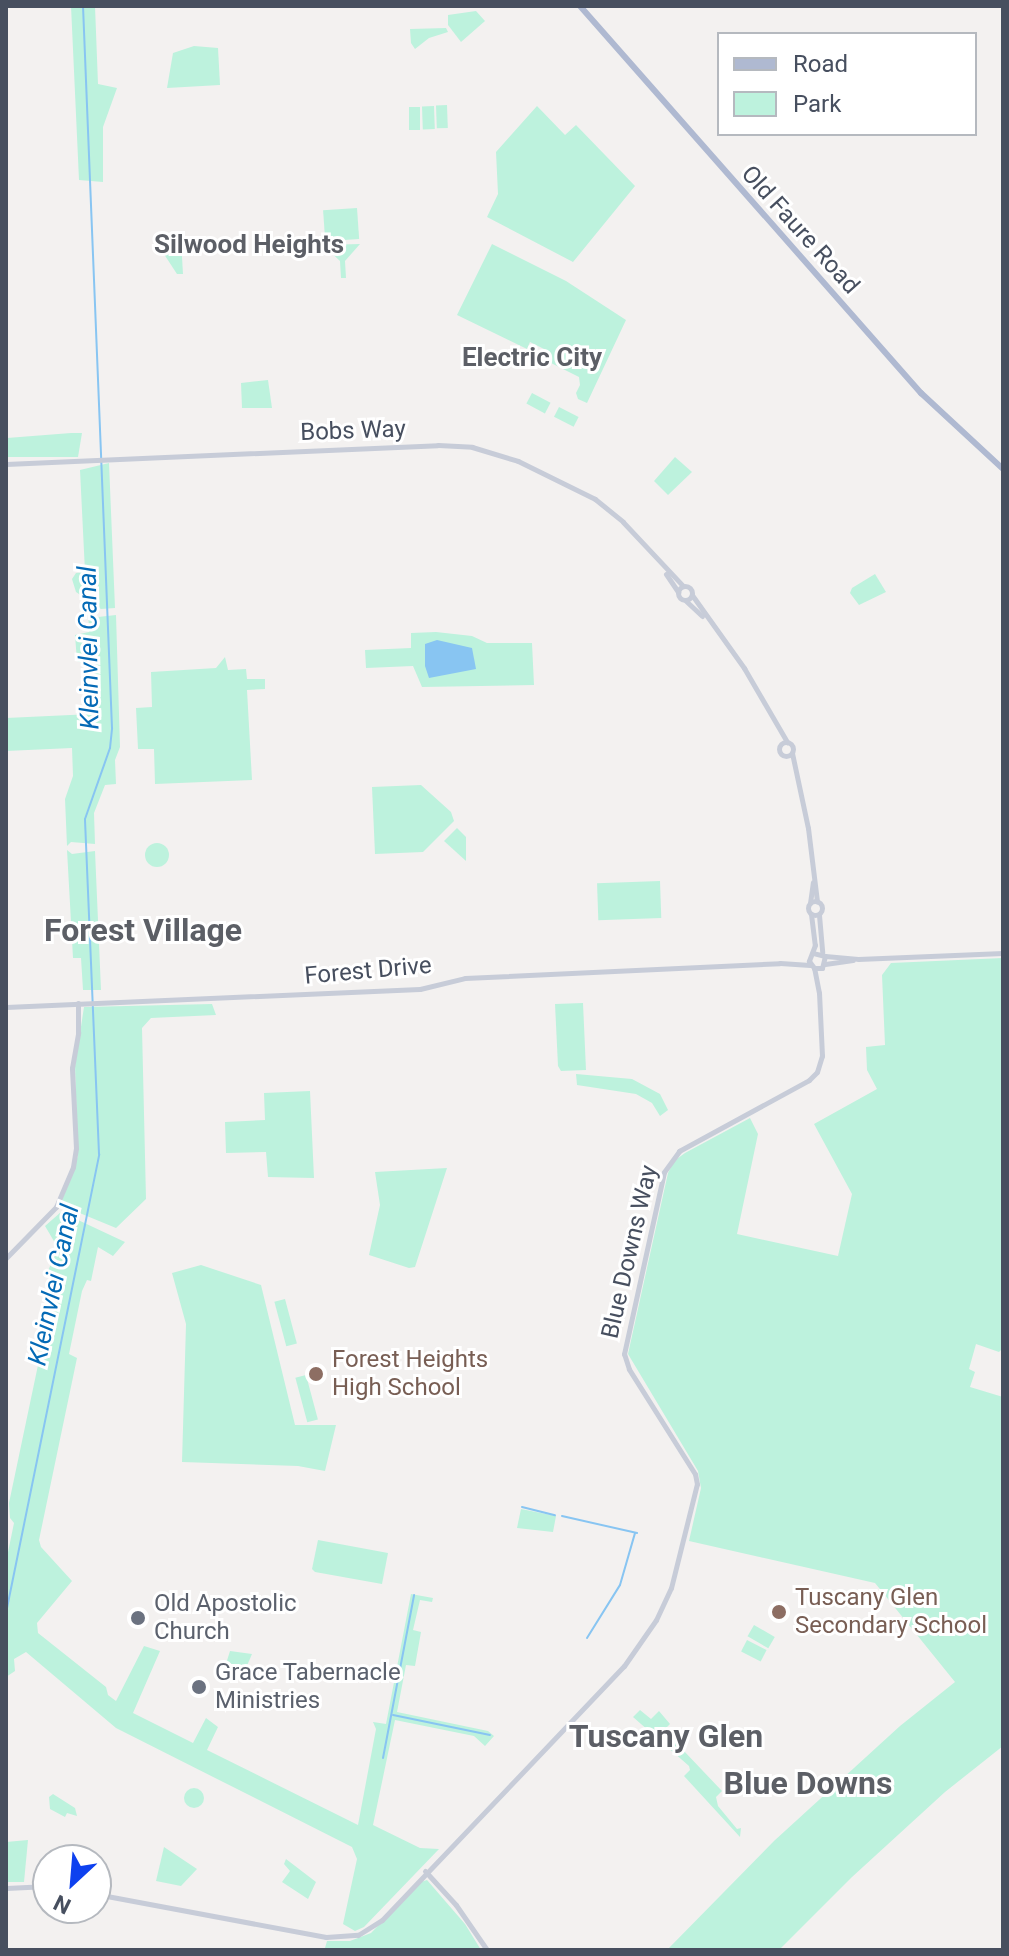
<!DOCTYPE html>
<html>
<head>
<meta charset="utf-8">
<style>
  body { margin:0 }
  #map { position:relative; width:1009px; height:1956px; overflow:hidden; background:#f3f1f0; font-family:Roboto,sans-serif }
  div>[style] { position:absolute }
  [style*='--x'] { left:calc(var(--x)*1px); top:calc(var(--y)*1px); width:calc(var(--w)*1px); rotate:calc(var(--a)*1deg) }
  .green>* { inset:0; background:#bdf2dd; transform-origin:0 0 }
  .round { border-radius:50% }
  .water>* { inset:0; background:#88c5f2 }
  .stream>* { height:2px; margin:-1px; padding:0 1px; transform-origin:1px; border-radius:1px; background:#88c5f2 }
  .tertiary>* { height:5px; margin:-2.5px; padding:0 2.5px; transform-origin:2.5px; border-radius:2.5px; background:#c7ccd8 }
  .tertiary>.ring { margin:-2.5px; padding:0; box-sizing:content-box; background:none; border:5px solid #c7ccd8; border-radius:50% }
  .primary>* { height:6px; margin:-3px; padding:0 3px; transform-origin:3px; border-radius:3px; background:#afb9d1 }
  .dots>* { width:22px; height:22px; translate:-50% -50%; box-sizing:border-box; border:4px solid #fff; border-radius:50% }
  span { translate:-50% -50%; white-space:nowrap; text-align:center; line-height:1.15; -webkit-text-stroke:6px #fff; paint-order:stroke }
  .street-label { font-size:24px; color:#474f5f }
  .education-label { font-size:24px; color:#785e54 }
  .left { translate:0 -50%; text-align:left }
  .worship-label { font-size:24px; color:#5b616d }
  .neighbourhood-label { font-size:26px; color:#5c5f66; font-weight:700 }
  .water-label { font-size:26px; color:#046ab6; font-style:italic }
  .district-label { font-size:32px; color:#5c5f66; font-weight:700 }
  .frame { position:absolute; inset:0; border:8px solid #474f5f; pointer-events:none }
  .legend { position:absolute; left:717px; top:32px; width:260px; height:104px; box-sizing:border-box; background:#fff; border:2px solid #b5b9bf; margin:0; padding:10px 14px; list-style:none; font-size:24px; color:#474f5f }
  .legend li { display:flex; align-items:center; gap:16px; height:40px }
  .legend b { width:40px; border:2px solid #b5b9bf }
  .north { position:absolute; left:32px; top:1844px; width:80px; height:80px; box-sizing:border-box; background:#fff; border:2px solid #b5b9bf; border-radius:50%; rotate:206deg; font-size:22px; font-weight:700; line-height:32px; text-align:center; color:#474f5f }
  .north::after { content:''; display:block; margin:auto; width:28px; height:36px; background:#0e41ef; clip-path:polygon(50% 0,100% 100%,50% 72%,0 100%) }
</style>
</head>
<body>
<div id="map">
  <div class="green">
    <div style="clip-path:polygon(71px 6px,95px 6px,98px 84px,117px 88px,103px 127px,103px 182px,79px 180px)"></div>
    <div style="clip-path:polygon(476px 11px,485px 21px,461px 42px,448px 25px,448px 15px)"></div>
    <div style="clip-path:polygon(446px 28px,448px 32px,429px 38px,415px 49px,411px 43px,410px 29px)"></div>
    <div style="clip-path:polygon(194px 46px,218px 48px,220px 85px,167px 88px,173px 53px)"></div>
    <div style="left:447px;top:105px;width:23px;height:11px;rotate:88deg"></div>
    <div style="left:434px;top:106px;width:23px;height:12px;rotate:88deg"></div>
    <div style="clip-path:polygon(537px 106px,565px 135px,576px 125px,635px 186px,573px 262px,487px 217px,498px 194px,496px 152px)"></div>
    <div style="left:409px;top:107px;width:11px;height:23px"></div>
    <div style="left:357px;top:208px;width:31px;height:34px;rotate:86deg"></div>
    <div style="clip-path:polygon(181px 240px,183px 274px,177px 274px,158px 245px)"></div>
    <div style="clip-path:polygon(360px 244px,345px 261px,346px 278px,341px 278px,340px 261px,323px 245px)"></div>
    <div style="clip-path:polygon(492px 244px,566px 281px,626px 320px,587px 403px,578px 399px,576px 393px,580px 385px,579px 377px,545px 360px,548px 351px,530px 342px,527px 349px,457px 315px)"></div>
    <div style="clip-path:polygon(268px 380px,272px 408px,242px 408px,241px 383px)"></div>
    <div style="left:532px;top:393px;width:21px;height:12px;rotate:28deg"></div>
    <div style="left:559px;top:407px;width:22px;height:11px;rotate:27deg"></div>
    <div style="clip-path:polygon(71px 433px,82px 433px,78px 457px,8px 457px,7px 438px)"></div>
    <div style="clip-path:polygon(675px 457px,692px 472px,668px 495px,654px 481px)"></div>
    <div style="clip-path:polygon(109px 463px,115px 608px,101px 609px,76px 592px,72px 579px,76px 573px,85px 572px,80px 470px)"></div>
    <div style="clip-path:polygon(875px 574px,886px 592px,859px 605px,850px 593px,852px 588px)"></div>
    <div style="clip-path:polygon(88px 605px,98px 617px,116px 615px,120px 747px,115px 760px,116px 784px,105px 785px,94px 813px,95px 844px,71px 842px,67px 846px,65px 799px,73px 776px,72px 748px,6px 751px,6px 718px,92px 714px,90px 666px,77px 661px,75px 635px,89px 632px)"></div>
    <div style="clip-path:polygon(436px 632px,472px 636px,487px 643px,532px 643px,534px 685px,422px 687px,413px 666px,366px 668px,365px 650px,411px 648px,411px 633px)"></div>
    <div style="clip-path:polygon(225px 657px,228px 670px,246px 669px,247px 679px,265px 679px,265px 689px,247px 690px,252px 780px,155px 784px,154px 749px,138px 749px,136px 708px,152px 707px,151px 672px,216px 668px)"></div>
    <div style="clip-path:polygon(421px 785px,451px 812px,454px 821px,423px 852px,375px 854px,372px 787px)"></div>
    <div style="clip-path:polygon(457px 828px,466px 837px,466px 861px,444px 841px)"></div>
    <div class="round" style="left:145px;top:843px;width:24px;height:24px"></div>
    <div style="clip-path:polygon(67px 850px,72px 854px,95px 851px,101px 990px,83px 990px,81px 958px,73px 958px)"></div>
    <div style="left:660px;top:881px;width:37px;height:63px;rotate:88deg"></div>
    <div style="clip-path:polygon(1003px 958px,1003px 1348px,999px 1352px,976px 1344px,969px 1369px,975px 1372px,970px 1387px,1003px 1397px,1003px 1746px,945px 1792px,852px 1877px,779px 1950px,667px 1950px,774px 1841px,900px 1726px,955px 1682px,875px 1583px,689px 1541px,701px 1488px,698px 1471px,628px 1354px,668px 1173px,674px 1161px,685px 1153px,750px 1118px,758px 1134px,737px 1234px,838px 1256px,852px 1194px,814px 1124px,877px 1089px,867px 1070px,866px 1047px,885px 1045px,882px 975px,891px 963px)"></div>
    <div style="clip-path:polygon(583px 1003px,586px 1070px,561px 1071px,558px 1066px,555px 1004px)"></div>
    <div style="clip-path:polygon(212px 1004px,216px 1015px,151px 1018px,142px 1028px,146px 1199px,116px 1228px,65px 1207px,61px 1203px,78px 1156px,75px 1066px,84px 1007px)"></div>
    <div style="clip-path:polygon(576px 1074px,632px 1079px,660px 1094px,668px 1110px,660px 1116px,652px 1103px,636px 1094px,577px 1085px)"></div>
    <div style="clip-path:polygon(310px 1091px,314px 1178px,268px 1177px,266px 1152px,226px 1153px,225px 1122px,265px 1120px,264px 1093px)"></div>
    <div style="clip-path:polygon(447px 1168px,415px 1267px,409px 1268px,369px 1255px,380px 1205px,375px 1172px)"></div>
    <div style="clip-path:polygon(61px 1212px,125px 1242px,113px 1256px,98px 1247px,91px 1281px,87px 1280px,82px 1291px,69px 1354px,77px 1358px,39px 1540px,41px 1547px,72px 1581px,37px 1623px,38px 1633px,106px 1687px,108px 1695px,116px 1701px,144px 1646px,160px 1651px,133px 1713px,193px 1743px,206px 1718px,218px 1727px,207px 1750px,358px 1825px,376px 1729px,373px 1722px,386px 1724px,411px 1594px,433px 1598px,432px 1602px,420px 1600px,413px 1630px,421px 1632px,415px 1666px,406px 1665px,397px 1712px,488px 1731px,494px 1736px,485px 1746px,474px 1736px,395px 1720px,373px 1825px,420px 1848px,439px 1849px,364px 1927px,355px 1931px,343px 1924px,357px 1859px,352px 1847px,116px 1728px,26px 1652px,14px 1659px,15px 1671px,6px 1677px,6px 1562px,14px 1523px,10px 1518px,9px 1503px,54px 1289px,47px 1273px,58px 1248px,45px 1226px)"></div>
    <div style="clip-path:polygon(201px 1265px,261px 1285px,295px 1425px,336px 1425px,325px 1471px,298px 1466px,182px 1462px,186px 1324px,172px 1273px)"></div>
    <div style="left:285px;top:1299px;width:46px;height:11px;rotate:75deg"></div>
    <div style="left:306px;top:1375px;width:46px;height:11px;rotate:75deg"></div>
    <div style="clip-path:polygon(521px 1509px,556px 1516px,553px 1532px,517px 1528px)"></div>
    <div style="clip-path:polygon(318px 1540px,388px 1553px,382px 1584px,315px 1572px,312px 1569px)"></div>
    <div style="left:754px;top:1625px;width:24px;height:13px;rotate:30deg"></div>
    <div style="left:747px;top:1640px;width:22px;height:13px;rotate:27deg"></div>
    <div style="clip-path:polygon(230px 1651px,252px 1654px,243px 1675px,224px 1670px)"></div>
    <div style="clip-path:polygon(640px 1710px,651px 1719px,659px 1711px,670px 1724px,664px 1730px,722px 1791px,716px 1797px,718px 1806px,737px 1829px,741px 1828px,740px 1837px,684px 1776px,690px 1770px,689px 1766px,633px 1717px)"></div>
    <div class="round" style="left:184px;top:1788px;width:20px;height:20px"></div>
    <div style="clip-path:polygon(53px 1794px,75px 1808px,77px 1816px,67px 1813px,65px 1817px,50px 1809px,49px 1797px)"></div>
    <div style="clip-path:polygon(28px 1840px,24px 1882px,6px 1882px,6px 1842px)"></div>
    <div style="clip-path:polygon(164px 1847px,197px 1869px,181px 1886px,156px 1881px)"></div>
    <div style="clip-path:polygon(286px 1859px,316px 1882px,308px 1899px,282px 1882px,290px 1871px,284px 1864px)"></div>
    <div style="clip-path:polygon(427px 1880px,465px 1924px,481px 1950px,325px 1948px,327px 1941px,350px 1941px,371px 1933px,421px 1882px)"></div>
  </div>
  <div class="water">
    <div style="clip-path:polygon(437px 640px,472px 648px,476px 669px,429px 678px,425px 666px,425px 644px)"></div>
  </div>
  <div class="stream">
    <div style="--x:522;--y:1507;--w:34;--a:14"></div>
    <div style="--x:562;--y:1516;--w:77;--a:12.8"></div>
    <div style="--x:6;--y:1613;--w:468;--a:-78.5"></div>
    <div style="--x:99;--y:1154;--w:335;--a:-92.4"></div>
    <div style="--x:85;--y:819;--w:75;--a:-70.6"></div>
    <div style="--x:110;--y:748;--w:20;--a:-84"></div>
    <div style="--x:112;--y:728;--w:723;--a:-92.3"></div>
    <div style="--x:587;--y:1638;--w:62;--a:-58.1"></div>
    <div style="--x:620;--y:1585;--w:54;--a:-73.9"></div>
    <div style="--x:393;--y:1715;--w:99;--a:11.7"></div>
    <div style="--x:383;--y:1758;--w:166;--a:-79.2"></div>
  </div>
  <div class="tertiary">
    <div style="--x:6;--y:464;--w:432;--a:-2.5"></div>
    <div style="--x:438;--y:445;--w:34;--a:3"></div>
    <div style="--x:472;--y:447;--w:48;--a:16.9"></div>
    <div style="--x:518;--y:461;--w:86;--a:26.3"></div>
    <div style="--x:595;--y:499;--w:36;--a:39"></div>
    <div style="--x:623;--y:522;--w:88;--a:46.8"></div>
    <div style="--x:666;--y:574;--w:22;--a:56"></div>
    <div class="ring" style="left:678px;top:586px;width:9px;height:9px"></div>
    <div style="--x:692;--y:595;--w:90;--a:54.5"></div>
    <div style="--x:744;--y:668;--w:86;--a:59.8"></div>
    <div style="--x:686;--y:601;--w:22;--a:43"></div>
    <div class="ring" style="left:779px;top:742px;width:9px;height:9px"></div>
    <div style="--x:792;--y:753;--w:77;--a:78"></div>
    <div style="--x:808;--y:828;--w:74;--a:83"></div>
    <div class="ring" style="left:808px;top:901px;width:9px;height:9px"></div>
    <div style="--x:810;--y:903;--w:21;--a:-82"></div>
    <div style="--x:811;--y:914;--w:31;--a:83"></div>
    <div style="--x:815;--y:945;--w:17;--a:111"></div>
    <div style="--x:809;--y:961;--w:9;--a:54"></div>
    <div style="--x:814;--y:968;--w:8;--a:0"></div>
    <div style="--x:822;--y:968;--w:12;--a:-76"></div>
    <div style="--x:825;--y:956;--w:12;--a:-166"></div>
    <div style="--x:819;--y:915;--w:37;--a:85"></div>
    <div style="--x:825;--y:956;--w:33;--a:5"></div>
    <div style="--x:858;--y:959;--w:145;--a:-2.4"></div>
    <div style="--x:825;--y:964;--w:28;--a:-8"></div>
    <div style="--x:6;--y:1007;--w:414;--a:-2.5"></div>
    <div style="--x:420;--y:989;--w:46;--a:-13.7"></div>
    <div style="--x:465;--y:978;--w:315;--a:-2.7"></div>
    <div style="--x:780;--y:963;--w:30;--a:4"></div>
    <div style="--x:6;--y:1258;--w:71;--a:-45.6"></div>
    <div style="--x:56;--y:1207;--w:43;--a:-67"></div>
    <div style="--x:73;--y:1167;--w:19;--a:-81"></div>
    <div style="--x:76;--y:1148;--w:80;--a:-92.9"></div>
    <div style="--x:72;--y:1068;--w:36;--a:-80"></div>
    <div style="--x:78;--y:1033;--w:30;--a:-90"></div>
    <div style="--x:425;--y:1871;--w:46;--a:47.6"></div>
    <div style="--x:456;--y:1905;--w:55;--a:55.4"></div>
    <div style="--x:6;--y:1888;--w:42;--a:-2.7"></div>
    <div style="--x:96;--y:1894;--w:234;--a:10.6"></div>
    <div style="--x:326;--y:1937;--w:32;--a:-4"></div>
    <div style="--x:358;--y:1935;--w:28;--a:-32"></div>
    <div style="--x:382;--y:1920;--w:351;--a:-46.4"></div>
    <div style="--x:624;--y:1666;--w:56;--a:-55.2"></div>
    <div style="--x:656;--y:1620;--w:35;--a:-65"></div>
    <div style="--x:671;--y:1588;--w:107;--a:-76"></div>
    <div style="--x:697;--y:1484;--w:10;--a:-101"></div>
    <div style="--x:695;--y:1474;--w:124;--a:-122.2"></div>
    <div style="--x:629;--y:1369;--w:16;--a:-108"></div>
    <div style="--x:624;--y:1354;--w:186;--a:-77.6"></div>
    <div style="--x:664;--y:1172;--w:26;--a:-54"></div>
    <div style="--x:679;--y:1151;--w:148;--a:-28.6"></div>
    <div style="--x:809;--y:1080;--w:11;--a:-45"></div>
    <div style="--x:817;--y:1072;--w:17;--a:-73"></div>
    <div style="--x:822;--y:1056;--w:63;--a:-92.7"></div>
    <div style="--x:819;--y:993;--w:25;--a:-101"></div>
  </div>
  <div class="primary">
    <div style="--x:580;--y:6;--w:516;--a:48.62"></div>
    <div style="--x:921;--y:393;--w:112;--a:42.8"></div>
  </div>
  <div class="dots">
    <div style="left:316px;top:1374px;background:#8d6e63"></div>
    <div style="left:779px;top:1612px;background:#8d6e63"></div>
    <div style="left:138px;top:1618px;background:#6b7280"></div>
    <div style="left:199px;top:1687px;background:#6b7280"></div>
  </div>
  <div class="street-label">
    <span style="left:800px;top:230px;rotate:48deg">Old Faure Road</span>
    <span style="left:353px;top:431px;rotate:-2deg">Bobs Way</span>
    <span style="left:368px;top:971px;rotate:-5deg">Forest Drive</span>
    <span style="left:630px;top:1252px;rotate:-77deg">Blue Downs Way</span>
  </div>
  <div class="education-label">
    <span class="left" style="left:332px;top:1374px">Forest Heights<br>High School</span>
    <span class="left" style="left:795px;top:1612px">Tuscany Glen<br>Secondary School</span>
  </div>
  <div class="worship-label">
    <span class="left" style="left:154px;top:1618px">Old Apostolic<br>Church</span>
    <span class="left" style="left:215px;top:1687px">Grace Tabernacle<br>Ministries</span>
  </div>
  <div class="neighbourhood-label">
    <span style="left:249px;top:245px">Silwood Heights</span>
    <span style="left:532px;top:358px">Electric City</span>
  </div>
  <div class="water-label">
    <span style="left:89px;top:648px;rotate:-91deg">Kleinvlei Canal</span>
    <span style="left:54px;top:1285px;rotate:-78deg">Kleinvlei Canal</span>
  </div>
  <div class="district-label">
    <span style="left:143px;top:930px">Forest Village</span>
    <span style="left:666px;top:1736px">Tuscany Glen</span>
    <span style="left:808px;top:1783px">Blue Downs</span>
  </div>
  <div class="frame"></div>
  <ul class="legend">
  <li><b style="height:10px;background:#afb9d1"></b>Road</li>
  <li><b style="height:22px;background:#bdf2dd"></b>Park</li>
  </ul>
  <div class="north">N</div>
</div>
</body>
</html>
